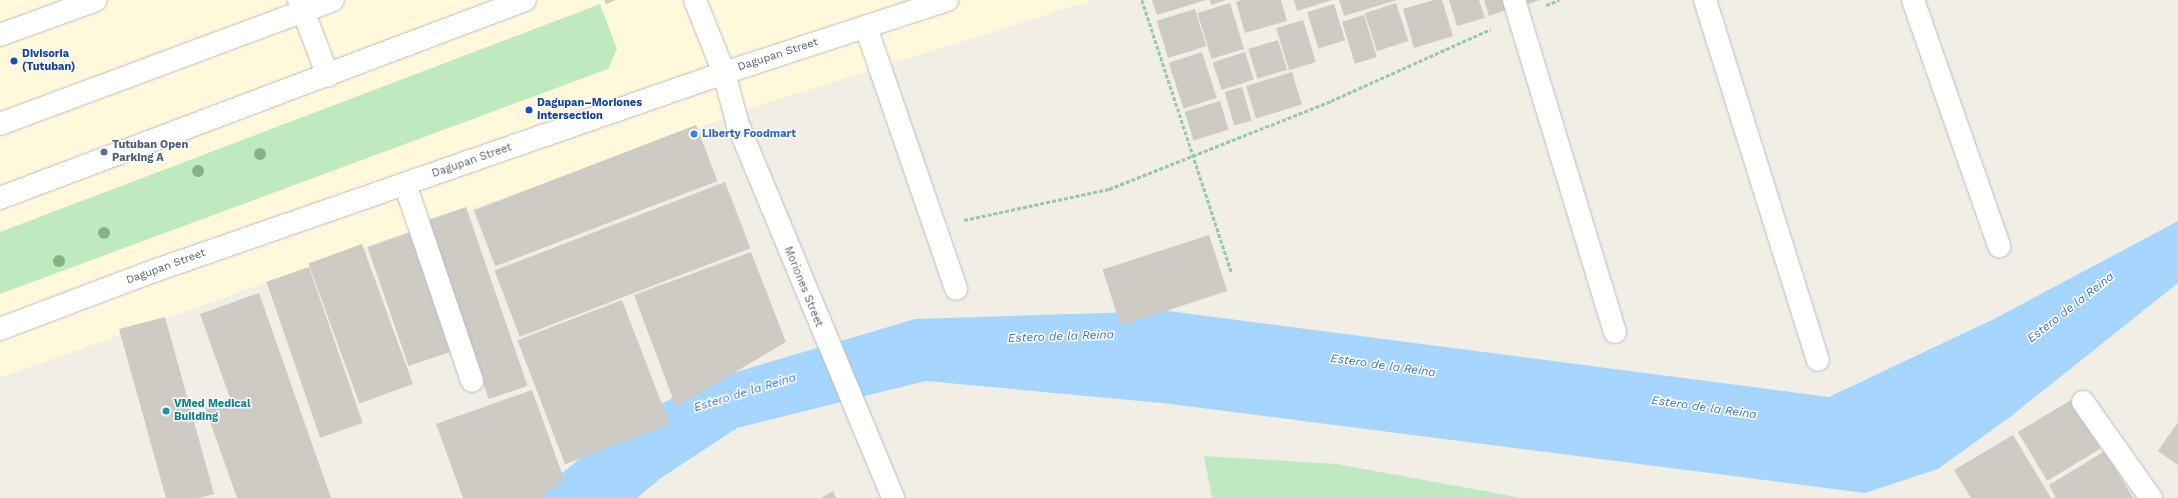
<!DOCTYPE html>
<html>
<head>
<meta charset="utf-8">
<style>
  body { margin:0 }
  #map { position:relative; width:2178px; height:498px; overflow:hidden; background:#f0eee5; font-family:"Work Sans",sans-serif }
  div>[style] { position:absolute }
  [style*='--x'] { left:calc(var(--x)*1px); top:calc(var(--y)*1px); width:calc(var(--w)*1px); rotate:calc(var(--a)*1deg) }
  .commercial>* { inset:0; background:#fff8db }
  .green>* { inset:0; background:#bfeac1 }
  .water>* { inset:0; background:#a6d5ff }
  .building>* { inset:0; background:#cecbc4; transform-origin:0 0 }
  .path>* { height:2.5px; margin-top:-1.25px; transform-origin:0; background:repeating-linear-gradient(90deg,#96c9a7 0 4px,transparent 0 6px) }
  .roads { filter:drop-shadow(0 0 1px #b9bdc2) drop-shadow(0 0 1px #b9bdc2) }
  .minor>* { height:22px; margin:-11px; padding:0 11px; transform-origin:11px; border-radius:11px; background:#fff }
  .trees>* { width:12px; height:12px; margin:-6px; border-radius:50%; background:#85b484 }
  .dots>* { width:11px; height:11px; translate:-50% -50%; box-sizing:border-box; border:2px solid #fff; border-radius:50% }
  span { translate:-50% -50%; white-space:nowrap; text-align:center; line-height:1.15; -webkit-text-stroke:3px #fff; paint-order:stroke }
  .transit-label { font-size:11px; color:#164399; font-weight:700 }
  .left { translate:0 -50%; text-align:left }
  .street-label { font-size:11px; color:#5c6167 }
  .shop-label { font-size:11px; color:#366cbe; font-weight:700 }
  .service-label { font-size:11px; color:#4e5e75; font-weight:700 }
  .culture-label { font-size:11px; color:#0d838f; font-weight:700 }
  .water-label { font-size:12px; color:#3873bc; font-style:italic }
</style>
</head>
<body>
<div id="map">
  <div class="commercial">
    <div style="clip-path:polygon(0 0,1094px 0,770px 102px,0 378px)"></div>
  </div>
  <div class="green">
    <div style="clip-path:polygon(600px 4px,617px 49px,608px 69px,0 294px,0 232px)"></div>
    <div style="clip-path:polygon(1204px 456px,1337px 464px,1522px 498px,1212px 498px)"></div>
  </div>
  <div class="water">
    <div style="clip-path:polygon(2178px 221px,2178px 283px,2010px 417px,1938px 469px,1865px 493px,1162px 403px,926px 381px,737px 428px,661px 478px,637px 498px,533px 498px,624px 421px,716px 378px,915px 319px,1168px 311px,1829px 397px,1996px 318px)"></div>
  </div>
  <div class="building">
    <div style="clip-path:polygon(604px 0,616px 0,606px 4px)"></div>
    <div style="clip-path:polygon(1152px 0,1206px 0,1157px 15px)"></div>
    <div style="clip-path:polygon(1210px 0,1226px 0,1211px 5px)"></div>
    <div style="clip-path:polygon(1241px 0,1281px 0,1287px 21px,1245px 33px,1236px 2px)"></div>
    <div style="clip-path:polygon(1294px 0,1332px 0,1297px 11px)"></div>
    <div style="clip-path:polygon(1339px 0,1397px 0,1344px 16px)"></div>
    <div style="clip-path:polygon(1434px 0,1442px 0,1453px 36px,1414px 48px,1403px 9px)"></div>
    <div style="clip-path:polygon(1449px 0,1479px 0,1485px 18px,1457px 26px)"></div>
    <div style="clip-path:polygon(1484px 0,1510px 0,1512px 8px,1489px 16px)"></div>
    <div style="clip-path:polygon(1517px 0,1540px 0,1519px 7px)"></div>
    <div style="left:1230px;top:3px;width:48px;height:34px;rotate:73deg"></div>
    <div style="left:1396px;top:3px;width:40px;height:33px;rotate:72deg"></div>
    <div style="left:1334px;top:4px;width:38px;height:28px;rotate:73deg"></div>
    <div style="left:1195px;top:9px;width:39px;height:40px;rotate:73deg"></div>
    <div style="left:1364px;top:15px;width:44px;height:23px;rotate:73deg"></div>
    <div style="left:1303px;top:20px;width:44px;height:28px;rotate:73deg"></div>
    <div style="left:1278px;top:40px;width:31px;height:31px;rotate:73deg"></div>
    <div style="left:1202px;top:52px;width:48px;height:35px;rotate:72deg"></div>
    <div style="left:1245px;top:52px;width:29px;height:34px;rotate:72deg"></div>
    <div style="left:1292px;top:72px;width:34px;height:48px;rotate:73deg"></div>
    <div style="left:1242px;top:87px;width:35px;height:18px;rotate:74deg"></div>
    <div style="left:1220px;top:101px;width:30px;height:37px;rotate:73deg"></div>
    <div style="left:696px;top:125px;width:60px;height:238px;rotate:69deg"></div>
    <div style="left:725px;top:182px;width:71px;height:247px;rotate:69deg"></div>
    <div style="left:466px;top:207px;width:189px;height:41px;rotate:71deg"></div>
    <div style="left:411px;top:232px;width:126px;height:46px;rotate:71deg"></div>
    <div style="left:1209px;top:235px;width:59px;height:112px;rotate:72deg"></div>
    <div style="left:362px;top:244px;width:149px;height:57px;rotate:70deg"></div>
    <div style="clip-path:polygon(751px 252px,786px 342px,676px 407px,634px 295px)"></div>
    <div style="left:309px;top:267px;width:165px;height:45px;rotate:71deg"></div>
    <div style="clip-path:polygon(259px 293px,331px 498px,237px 498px,205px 407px,230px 398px,200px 314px)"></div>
    <div style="left:622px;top:300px;width:133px;height:112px;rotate:69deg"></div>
    <div style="clip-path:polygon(165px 317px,214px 494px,198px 498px,166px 498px,119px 329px)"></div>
    <div style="clip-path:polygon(532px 390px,564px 479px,541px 498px,463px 498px,436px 424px)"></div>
    <div style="left:2071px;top:400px;width:57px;height:62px;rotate:59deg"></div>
    <div style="clip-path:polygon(2178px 422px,2178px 465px,2158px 451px)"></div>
    <div style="clip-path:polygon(2013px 435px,2051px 498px,1971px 498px,1954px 470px)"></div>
    <div style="clip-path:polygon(2105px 451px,2133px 498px,2056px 498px,2049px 485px)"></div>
    <div style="clip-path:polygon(833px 491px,836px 498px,821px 498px)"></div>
  </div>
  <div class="path">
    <div style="--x:1142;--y:0;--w:287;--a:71.8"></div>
    <div style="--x:1546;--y:5;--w:14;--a:-21"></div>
    <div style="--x:964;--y:220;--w:148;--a:-12.1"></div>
    <div style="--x:1109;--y:189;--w:239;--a:-21.6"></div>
    <div style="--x:1331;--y:101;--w:175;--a:-24.2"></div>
  </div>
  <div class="roads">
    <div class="minor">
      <div style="--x:299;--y:0;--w:81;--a:69.1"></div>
      <div style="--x:695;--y:0;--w:79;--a:68.3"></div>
      <div style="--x:724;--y:73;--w:54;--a:74.9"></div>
      <div style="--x:738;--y:125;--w:404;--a:67.4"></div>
      <div style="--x:1514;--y:0;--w:347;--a:73.1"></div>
      <div style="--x:1705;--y:0;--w:377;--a:72.6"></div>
      <div style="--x:1913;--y:0;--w:261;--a:70.7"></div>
      <div style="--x:866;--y:27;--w:277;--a:71"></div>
      <div style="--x:0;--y:35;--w:102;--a:-20"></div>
      <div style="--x:0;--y:124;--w:355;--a:-20.4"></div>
      <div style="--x:405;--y:184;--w:208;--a:71.2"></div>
      <div style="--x:0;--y:198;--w:561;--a:-20.66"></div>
      <div style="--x:0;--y:329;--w:158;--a:-20.7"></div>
      <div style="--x:148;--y:273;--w:610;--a:-19.15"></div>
      <div style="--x:724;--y:73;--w:235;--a:-18.1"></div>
      <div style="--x:2083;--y:402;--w:118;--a:54.7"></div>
    </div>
  </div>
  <div class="trees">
    <div style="left:260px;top:154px"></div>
    <div style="left:198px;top:171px"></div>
    <div style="left:104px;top:233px"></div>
    <div style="left:59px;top:261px"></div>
  </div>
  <div class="dots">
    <div style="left:14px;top:61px;background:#1a4fb4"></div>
    <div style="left:529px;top:110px;background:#1a4fb4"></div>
    <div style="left:694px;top:134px;background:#3f7fe0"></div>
    <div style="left:104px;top:152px;background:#5c6f8a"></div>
    <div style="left:166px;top:411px;background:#0f9aa8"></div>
  </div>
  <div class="transit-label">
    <span class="left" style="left:22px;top:61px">Divisoria<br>(Tutuban)</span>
    <span class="left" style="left:537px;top:110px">Dagupan–Moriones<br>Intersection</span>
  </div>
  <div class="street-label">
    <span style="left:778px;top:55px;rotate:-18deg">Dagupan Street</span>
    <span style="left:472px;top:161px;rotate:-19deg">Dagupan Street</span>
    <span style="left:166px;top:267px;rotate:-20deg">Dagupan Street</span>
    <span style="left:803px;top:287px;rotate:68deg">Moriones Street</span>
  </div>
  <div class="shop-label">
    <span class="left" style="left:702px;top:134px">Liberty Foodmart</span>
  </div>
  <div class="service-label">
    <span class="left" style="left:112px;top:152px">Tutuban Open<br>Parking A</span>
  </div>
  <div class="culture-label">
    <span class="left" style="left:174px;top:411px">VMed Medical<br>Building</span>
  </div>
  <div class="water-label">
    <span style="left:2071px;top:308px;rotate:-38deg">Estero de la Reina</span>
    <span style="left:1061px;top:337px;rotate:-2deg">Estero de la Reina</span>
    <span style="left:1383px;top:366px;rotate:8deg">Estero de la Reina</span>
    <span style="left:745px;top:393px;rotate:-17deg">Estero de la Reina</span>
    <span style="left:1704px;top:408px;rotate:8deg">Estero de la Reina</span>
  </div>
</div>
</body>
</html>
